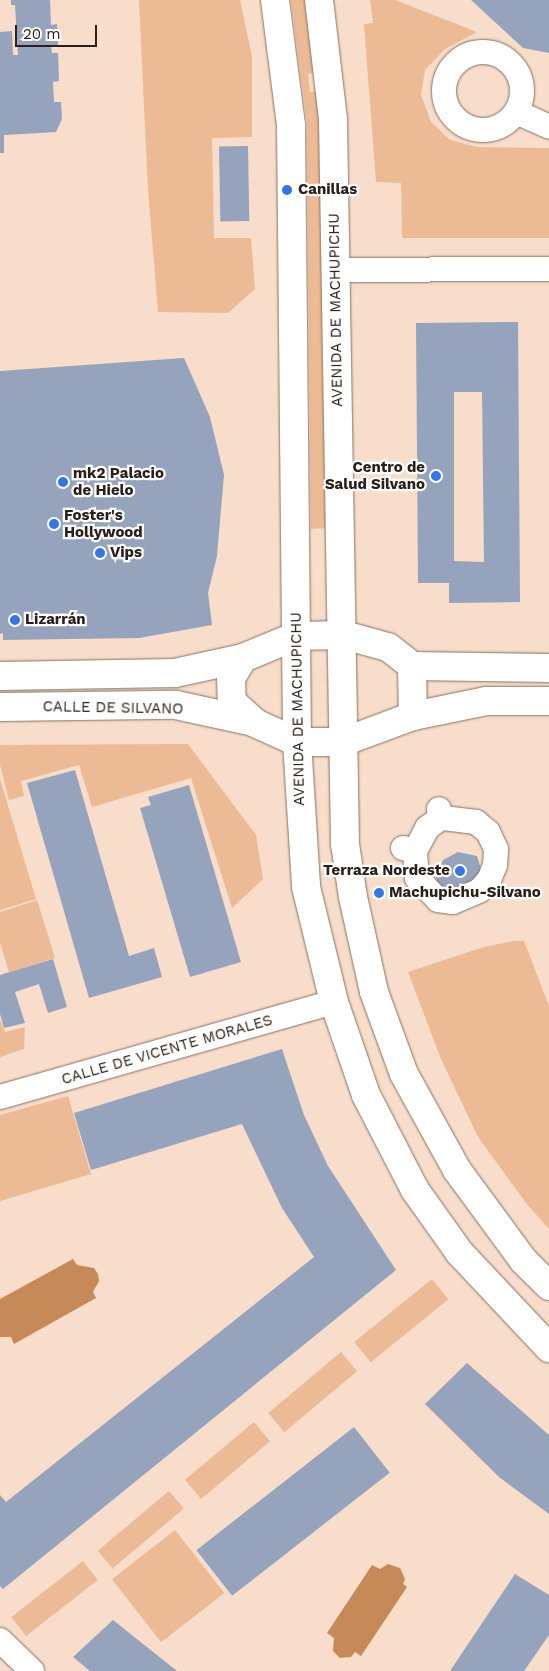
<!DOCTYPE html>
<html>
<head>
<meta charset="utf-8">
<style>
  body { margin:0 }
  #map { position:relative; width:549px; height:1671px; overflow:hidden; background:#f7ddca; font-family:"Work Sans",sans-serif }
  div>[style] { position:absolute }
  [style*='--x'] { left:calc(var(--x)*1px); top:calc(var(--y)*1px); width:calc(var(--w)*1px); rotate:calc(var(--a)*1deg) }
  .green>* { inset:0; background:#ecba94; transform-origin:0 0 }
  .water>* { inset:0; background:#c68958 }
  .building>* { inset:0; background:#95a4bc; transform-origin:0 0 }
  .roads { filter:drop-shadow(0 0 1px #887160) drop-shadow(0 0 1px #887160) }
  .street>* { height:24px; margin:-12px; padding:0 12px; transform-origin:12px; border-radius:12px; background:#fff }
  .street>.ring { margin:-12px; padding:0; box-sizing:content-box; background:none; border:24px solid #fff; border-radius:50% }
  .secondary>* { height:28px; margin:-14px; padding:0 14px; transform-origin:14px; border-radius:14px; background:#fff }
  .dots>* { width:14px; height:14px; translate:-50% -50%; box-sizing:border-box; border:2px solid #fff; border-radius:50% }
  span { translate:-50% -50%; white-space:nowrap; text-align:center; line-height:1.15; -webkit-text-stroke:4.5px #fff; paint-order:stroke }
  .poi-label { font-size:15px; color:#2a2019; font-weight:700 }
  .left { translate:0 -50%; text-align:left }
  .right { translate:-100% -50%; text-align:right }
  .street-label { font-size:15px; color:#2a2019 }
  .scale { position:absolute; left:15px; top:25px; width:82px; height:22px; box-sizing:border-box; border:2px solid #2a2019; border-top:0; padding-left:6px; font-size:15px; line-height:18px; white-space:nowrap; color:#2a2019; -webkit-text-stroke:4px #fff; paint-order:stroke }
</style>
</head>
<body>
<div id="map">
  <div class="green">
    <div style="clip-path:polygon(139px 0,240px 0,252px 56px,252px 137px,212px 138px,214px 238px,251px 238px,255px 289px,228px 313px,158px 312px,148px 190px)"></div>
    <div style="clip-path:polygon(291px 0,306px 0,316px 72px,308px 74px,310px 92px,318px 91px,327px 528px,311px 529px,307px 122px)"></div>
    <div style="clip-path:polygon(370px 0,395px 0,477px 32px,445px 49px,425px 70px,421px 95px,431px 122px,450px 140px,477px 147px,549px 148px,549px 238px,402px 238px,401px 183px,376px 182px,364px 24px,373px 23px)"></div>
    <div style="clip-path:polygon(188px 744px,256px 835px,263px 879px,232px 908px,191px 778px,92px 807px,79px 765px,21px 781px,24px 796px,9px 800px,0 765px,0 745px)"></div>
    <div style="clip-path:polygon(0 779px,36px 899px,0 910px)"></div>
    <div style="clip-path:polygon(37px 900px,55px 958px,9px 972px,0 943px,0 912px)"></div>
    <div style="clip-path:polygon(514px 941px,524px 941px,549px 1006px,549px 1229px,526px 1203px,478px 1137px,441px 1059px,408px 972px,484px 947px)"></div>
    <div style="clip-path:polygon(0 1020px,5px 1032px,25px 1027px,24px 1049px,0 1057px)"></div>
    <div style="clip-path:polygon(68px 1096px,91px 1174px,0 1201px,0 1115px)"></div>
    <div style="left:432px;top:1279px;width:26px;height:100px;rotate:51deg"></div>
    <div style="left:341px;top:1352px;width:25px;height:95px;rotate:50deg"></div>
    <div style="left:254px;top:1422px;width:25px;height:90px;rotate:50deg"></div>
    <div style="left:169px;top:1491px;width:23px;height:93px;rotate:50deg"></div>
    <div style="left:175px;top:1530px;width:80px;height:80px;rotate:52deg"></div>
    <div style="left:83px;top:1561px;width:24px;height:91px;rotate:52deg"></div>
  </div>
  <div class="water">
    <div style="clip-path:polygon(73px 1259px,77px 1265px,94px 1268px,98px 1274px,99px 1281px,93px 1292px,96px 1298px,14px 1344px,11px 1337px,0 1337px,0 1299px)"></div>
    <div style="clip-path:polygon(388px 1564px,400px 1568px,405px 1579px,403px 1584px,407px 1587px,361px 1656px,355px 1652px,351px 1657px,340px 1658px,333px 1651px,334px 1638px,327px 1633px,372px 1565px,380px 1569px)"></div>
  </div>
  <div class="building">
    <div style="clip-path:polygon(11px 0,50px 0,51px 25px,57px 24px,58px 45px,51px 45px,52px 53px,58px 53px,59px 81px,53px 82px,54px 102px,61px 102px,62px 119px,56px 132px,4px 135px,4px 153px,0 153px,0 32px,12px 31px,13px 55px,18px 55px,15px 5px,11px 5px)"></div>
    <div style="clip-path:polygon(471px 0,549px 0,549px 53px,523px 48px)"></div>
    <div style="left:248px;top:146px;width:75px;height:29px;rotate:89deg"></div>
    <div style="clip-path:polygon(evenodd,518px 322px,520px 602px,449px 603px,449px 583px,418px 583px,416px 323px,518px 322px,454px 392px,482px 392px,484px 562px,454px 561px,454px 392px)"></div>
    <div style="clip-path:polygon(184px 358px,210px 417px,224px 475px,217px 556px,208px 593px,212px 625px,139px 638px,3px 640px,3px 633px,0 634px,0 371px)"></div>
    <div style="clip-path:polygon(75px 770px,129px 956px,154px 948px,162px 977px,89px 998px,27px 783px)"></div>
    <div style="clip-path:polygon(189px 785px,241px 962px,190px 977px,140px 808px,151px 805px,148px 797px)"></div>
    <div style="clip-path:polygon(458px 852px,477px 856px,484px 879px,451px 897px,437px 883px,436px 875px,443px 860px)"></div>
    <div style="clip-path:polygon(53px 959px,67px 1007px,48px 1013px,39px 984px,15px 992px,25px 1023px,4px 1028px,0 1014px,0 975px)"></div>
    <div style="clip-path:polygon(282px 1049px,304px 1115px,328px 1166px,396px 1270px,3px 1589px,0 1586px,0 1495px,6px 1502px,314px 1257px,282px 1208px,242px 1124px,91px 1170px,74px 1113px)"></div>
    <div style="clip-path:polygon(467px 1363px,549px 1435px,549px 1514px,499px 1477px,425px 1404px)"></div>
    <div style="left:354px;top:1427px;width:58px;height:200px;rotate:52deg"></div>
    <div style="clip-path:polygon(515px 1574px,549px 1595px,549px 1635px,524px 1671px,450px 1671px)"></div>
    <div style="clip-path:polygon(113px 1620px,177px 1671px,90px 1671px,73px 1657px)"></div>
  </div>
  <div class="roads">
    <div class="street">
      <div class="ring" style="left:444px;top:52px;width:54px;height:54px"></div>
      <div style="--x:516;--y:112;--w:36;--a:24"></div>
      <div style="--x:335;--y:270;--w:214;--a:-0.3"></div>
      <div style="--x:403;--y:848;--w:12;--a:14"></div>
      <div style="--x:415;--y:851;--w:27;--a:86"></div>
      <div style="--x:417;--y:878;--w:30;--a:46"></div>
      <div style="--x:438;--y:900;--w:15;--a:8"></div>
      <div style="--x:453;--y:902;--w:28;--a:-23"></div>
      <div style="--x:479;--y:891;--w:15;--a:-48"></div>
      <div style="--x:489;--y:880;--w:16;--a:-68"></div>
      <div style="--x:495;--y:865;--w:16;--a:-86"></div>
      <div style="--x:496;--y:849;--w:19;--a:-115"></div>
      <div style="--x:488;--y:832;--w:16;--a:-140"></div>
      <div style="--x:476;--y:822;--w:35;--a:-173"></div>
      <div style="--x:441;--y:818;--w:9;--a:-103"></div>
      <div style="--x:415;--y:851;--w:26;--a:-62"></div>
      <div style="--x:427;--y:828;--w:17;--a:-36"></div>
      <div style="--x:0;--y:1097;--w:347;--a:-15.9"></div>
      <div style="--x:0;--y:1640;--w:45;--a:44.1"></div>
    </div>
    <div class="secondary">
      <div style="--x:275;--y:0;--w:126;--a:82.7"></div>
      <div style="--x:291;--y:125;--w:617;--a:89.44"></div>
      <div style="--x:297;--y:742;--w:145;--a:86.4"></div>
      <div style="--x:306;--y:887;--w:118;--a:76.3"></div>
      <div style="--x:334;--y:1002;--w:98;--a:71"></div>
      <div style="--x:366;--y:1095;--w:107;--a:62.7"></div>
      <div style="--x:415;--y:1190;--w:76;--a:54.6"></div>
      <div style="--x:459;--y:1252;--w:132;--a:46.8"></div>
      <div style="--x:319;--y:0;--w:121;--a:83.3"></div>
      <div style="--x:333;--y:120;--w:724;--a:89.05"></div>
      <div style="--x:345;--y:844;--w:54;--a:81.4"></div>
      <div style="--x:353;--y:897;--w:97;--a:77.5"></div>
      <div style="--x:374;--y:992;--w:87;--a:69.9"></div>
      <div style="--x:404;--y:1074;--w:110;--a:61.1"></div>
      <div style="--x:457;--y:1170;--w:112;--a:53.7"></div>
      <div style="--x:523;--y:1260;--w:37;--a:45"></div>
      <div style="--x:243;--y:658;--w:23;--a:121"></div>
      <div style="--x:231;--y:678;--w:24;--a:88"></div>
      <div style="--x:232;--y:702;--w:31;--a:42"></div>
      <div style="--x:255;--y:723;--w:46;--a:24.3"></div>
      <div style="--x:297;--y:742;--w:46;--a:0"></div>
      <div style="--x:343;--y:742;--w:75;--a:-20.4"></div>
      <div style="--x:413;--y:716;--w:75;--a:-11.6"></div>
      <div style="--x:486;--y:701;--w:63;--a:0"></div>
      <div style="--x:412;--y:666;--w:137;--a:0.8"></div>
      <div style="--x:412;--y:666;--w:50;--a:88.9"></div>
      <div style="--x:0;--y:676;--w:175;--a:-1"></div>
      <div style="--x:175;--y:673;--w:70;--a:-12.4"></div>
      <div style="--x:243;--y:658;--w:57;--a:-22.5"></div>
      <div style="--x:296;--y:636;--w:48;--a:-1.2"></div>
      <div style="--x:344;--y:635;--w:46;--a:15.3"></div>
      <div style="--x:388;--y:647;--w:31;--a:38"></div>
      <div style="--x:0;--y:707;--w:176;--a:-0.7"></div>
      <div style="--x:176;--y:705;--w:80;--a:12.3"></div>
    </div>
  </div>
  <div class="dots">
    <div style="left:287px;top:190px;background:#3476e3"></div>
    <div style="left:436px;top:476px;background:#3476e3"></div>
    <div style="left:63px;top:482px;background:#3476e3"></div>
    <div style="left:54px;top:524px;background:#3476e3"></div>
    <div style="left:100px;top:553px;background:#3476e3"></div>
    <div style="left:15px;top:620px;background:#3476e3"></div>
    <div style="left:460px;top:871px;background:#3476e3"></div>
    <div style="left:379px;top:893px;background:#3476e3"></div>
  </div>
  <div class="poi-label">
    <span class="left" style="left:298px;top:190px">Canillas</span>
    <span class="right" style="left:425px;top:476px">Centro de<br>Salud Silvano</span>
    <span class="left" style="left:73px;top:482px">mk2 Palacio<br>de Hielo</span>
    <span class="left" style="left:64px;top:524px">Foster's<br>Hollywood</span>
    <span class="left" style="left:110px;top:553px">Vips</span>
    <span class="left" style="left:25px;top:620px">Lizarrán</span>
    <span class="right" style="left:450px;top:871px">Terraza Nordeste</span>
    <span class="left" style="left:389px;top:893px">Machupichu-Silvano</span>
  </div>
  <div class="street-label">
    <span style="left:336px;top:310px;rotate:-91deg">AVENIDA DE MACHUPICHU</span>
    <span style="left:113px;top:708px;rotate:1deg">CALLE DE SILVANO</span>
    <span style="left:298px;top:709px;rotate:-91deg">AVENIDA DE MACHUPICHU</span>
    <span style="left:167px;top:1050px;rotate:-16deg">CALLE DE VICENTE MORALES</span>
  </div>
  <div class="scale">20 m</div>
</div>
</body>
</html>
